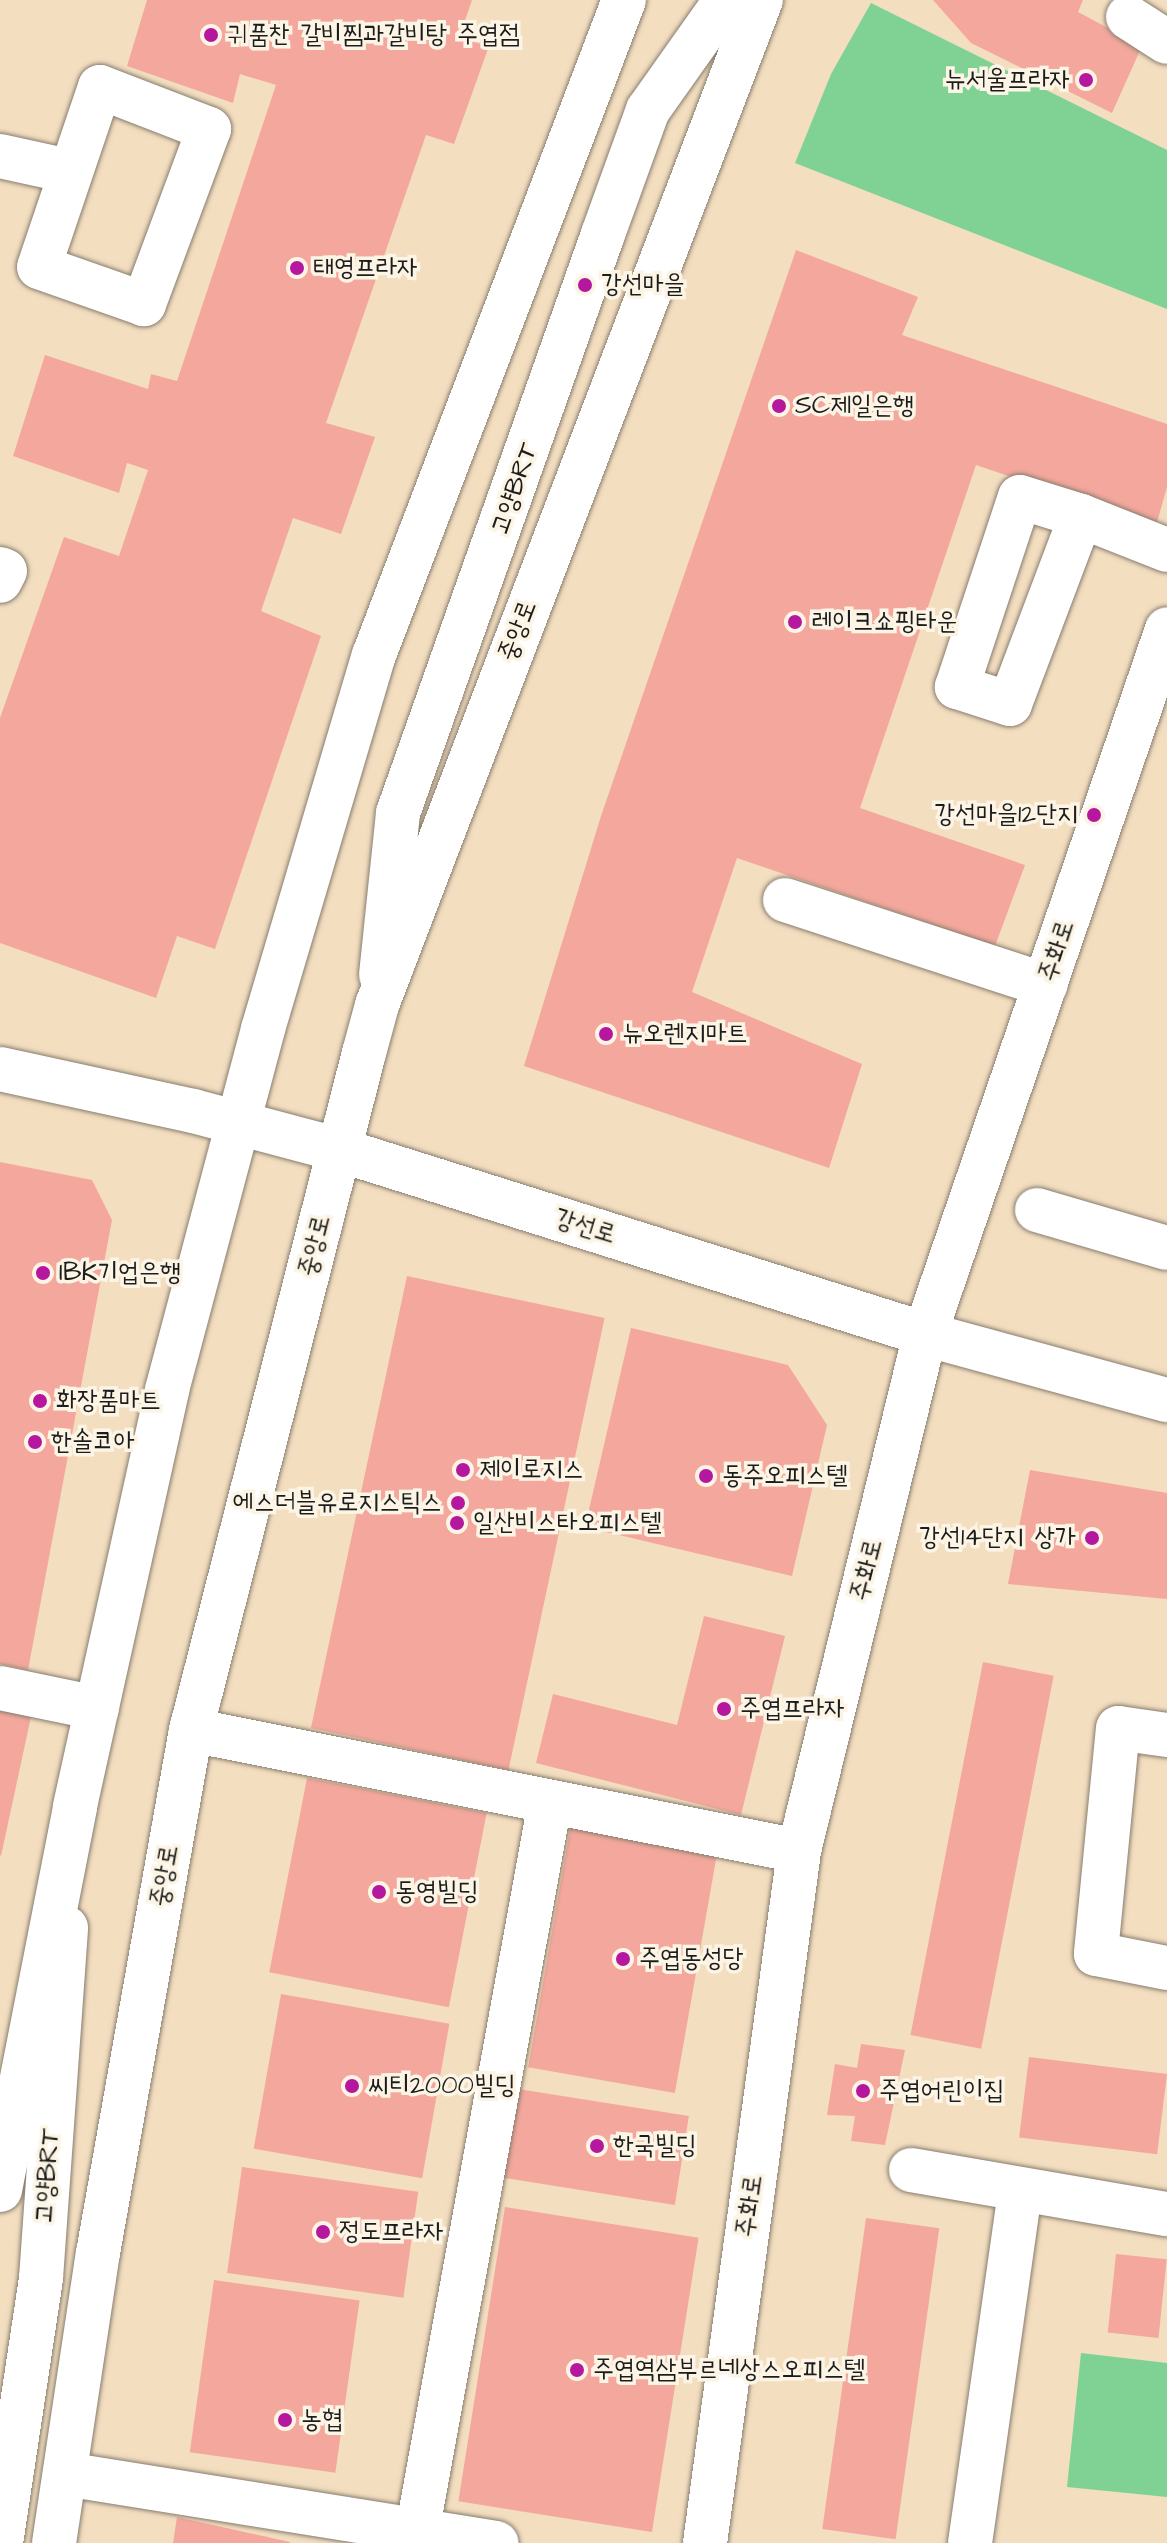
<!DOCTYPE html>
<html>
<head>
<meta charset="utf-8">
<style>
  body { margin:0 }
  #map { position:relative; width:1167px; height:2543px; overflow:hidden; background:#f3dec0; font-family:"Architects Daughter","Poor Story",sans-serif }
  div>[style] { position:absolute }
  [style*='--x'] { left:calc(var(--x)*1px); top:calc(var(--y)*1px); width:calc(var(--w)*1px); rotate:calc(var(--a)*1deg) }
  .green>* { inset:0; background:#7fd293 }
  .building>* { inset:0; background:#f4a89d; transform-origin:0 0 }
  .roads { filter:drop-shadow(0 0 2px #887d6e) drop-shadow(0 0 2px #887d6e) }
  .minor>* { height:44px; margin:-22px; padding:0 22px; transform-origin:22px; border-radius:22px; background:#fff }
  .major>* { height:44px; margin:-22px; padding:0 22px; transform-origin:22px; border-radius:22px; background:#fff }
  .dots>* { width:22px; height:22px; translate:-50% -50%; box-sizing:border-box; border:4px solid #fcf5e5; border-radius:50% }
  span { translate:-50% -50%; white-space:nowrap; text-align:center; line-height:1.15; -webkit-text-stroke:7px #fcf5e5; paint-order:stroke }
  .poi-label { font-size:26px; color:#1c1c1c }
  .left { translate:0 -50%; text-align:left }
  .right { translate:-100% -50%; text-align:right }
  .street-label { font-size:26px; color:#1c1c1c }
</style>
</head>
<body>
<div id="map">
  <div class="green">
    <div style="clip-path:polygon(871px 3px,1167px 150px,1167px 309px,795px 163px,831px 74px)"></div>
    <div style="clip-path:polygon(1081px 2353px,1167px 2363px,1167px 2497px,1067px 2487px)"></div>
  </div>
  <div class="building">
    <div style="clip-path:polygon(147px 0,472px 0,459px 38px,489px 46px,454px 144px,426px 135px,326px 423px,375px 437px,341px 534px,293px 518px,261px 611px,321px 636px,215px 949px,177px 936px,156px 998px,0 943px,0 718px,64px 537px,119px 556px,148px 470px,127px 463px,119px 493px,13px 456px,45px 355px,148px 389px,151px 374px,177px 381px,276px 85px,240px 74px,233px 103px,127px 66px)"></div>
    <div style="clip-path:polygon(933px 0,1083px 0,1078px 12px,1142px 46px,1112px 113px,971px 43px)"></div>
    <div style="clip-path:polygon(796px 250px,918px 297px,902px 335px,1167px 424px,1167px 487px,1156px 526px,976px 465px,860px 808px,1025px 865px,995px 946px,737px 858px,692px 992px,862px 1064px,829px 1168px,524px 1066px,601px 816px)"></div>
    <div style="clip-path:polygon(0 1162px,92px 1180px,112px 1220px,28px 1670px,0 1664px)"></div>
    <div style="left:407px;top:1276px;width:202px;height:462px;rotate:12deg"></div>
    <div style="clip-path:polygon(631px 1328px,788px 1365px,827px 1425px,792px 1576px,585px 1527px)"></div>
    <div style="clip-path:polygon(1030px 1470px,1167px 1493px,1167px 1599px,1008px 1584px)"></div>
    <div style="clip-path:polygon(704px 1616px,785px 1636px,741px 1815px,536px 1763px,553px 1694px,677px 1725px)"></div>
    <div style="left:983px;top:1662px;width:72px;height:380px;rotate:11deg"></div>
    <div style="clip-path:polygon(0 1705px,32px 1712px,1px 1856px,0 1855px)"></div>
    <div style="left:307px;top:1778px;width:183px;height:198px;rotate:11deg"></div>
    <div style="left:571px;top:1824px;width:149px;height:247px;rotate:10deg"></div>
    <div style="left:281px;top:1994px;width:171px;height:157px;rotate:10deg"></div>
    <div style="clip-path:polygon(861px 2044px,905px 2050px,885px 2145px,851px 2141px,855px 2116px,827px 2115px,835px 2064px,857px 2068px)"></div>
    <div style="left:1029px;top:2057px;width:139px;height:81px;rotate:7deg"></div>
    <div style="left:518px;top:2089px;width:173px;height:90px;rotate:9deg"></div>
    <div style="left:242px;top:2167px;width:178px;height:107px;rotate:8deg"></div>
    <div style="left:505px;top:2207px;width:196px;height:298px;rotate:9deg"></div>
    <div style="left:866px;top:2218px;width:74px;height:314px;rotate:8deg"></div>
    <div style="left:1116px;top:2254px;width:51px;height:79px;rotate:6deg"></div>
    <div style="left:214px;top:2280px;width:147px;height:174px;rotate:8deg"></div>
    <div style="clip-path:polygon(177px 2517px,290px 2542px,290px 2543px,173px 2543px)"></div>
  </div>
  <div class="roads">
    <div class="minor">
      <div style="--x:1128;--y:17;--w:46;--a:32.7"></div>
      <div style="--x:100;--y:87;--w:117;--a:21.1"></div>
      <div style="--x:209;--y:129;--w:187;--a:110.4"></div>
      <div style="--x:144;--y:304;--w:111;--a:-160.6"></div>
      <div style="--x:39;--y:267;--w:190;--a:-71.3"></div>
      <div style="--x:0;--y:156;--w:70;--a:12.4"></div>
      <div style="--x:1081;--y:516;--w:201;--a:110.7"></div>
      <div style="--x:1010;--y:704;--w:56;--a:-162.2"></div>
      <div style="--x:957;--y:687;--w:200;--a:-71.7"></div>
      <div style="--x:1020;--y:497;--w:64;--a:17.3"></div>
      <div style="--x:1081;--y:516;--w:92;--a:21.6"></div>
      <div style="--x:0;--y:569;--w:5;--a:22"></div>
      <div style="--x:5;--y:571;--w:11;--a:117"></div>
      <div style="--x:785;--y:900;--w:274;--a:18.1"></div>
      <div style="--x:381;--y:975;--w:163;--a:-84"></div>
      <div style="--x:398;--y:813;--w:614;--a:-70.5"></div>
      <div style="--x:603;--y:234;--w:132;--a:-70.1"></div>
      <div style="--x:648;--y:110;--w:135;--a:-54.7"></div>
      <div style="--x:1037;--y:1210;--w:135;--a:16.3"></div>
      <div style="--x:0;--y:1688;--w:99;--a:11.7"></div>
      <div style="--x:191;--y:1730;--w:620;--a:11.26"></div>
      <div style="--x:1167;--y:1735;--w:49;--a:-171.9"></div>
      <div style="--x:1118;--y:1728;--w:227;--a:95.6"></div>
      <div style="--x:1096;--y:1954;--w:72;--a:11.2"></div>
      <div style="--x:911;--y:2170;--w:260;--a:9.8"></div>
      <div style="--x:65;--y:2474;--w:437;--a:9.1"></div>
      <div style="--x:418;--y:2527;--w:737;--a:-79.68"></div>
      <div style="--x:1;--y:2543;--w:268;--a:-81.4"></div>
      <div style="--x:41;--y:2278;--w:351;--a:-85.9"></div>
      <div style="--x:705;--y:2543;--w:698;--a:-82.26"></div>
      <div style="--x:799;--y:1851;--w:532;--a:-76.3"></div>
      <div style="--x:925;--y:1334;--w:745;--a:-71.05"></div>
      <div style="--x:970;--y:2543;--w:357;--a:-81.9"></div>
    </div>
    <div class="major">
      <div style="--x:0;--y:1069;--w:198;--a:12.3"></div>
      <div style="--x:193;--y:1111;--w:152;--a:14.9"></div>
      <div style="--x:340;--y:1150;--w:613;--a:17.46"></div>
      <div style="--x:925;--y:1334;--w:251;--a:15.3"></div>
      <div style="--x:0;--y:2190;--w:391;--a:-78.9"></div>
      <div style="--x:75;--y:1806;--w:426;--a:-77.5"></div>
      <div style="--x:167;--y:1390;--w:374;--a:-75.1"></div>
      <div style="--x:263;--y:1029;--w:390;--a:-73.5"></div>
      <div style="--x:374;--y:655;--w:701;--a:-69.11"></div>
      <div style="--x:54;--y:2543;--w:293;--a:-81.4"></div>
      <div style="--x:98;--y:2253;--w:531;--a:-79.92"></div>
      <div style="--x:191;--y:1730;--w:699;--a:-75.67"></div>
      <div style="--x:364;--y:1053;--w:50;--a:-74.8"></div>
      <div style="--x:377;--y:1005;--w:1076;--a:-69.09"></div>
    </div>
  </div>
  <div class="dots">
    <div style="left:211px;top:35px;background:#b5179e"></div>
    <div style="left:1086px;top:80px;background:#b5179e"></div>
    <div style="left:297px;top:268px;background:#b5179e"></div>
    <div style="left:585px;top:285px;background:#b5179e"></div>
    <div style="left:779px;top:406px;background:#b5179e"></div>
    <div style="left:795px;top:622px;background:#b5179e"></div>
    <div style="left:1094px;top:815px;background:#b5179e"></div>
    <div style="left:606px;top:1034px;background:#b5179e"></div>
    <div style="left:43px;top:1273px;background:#b5179e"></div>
    <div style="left:40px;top:1401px;background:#b5179e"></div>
    <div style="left:35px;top:1442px;background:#b5179e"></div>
    <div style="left:463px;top:1470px;background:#b5179e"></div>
    <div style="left:706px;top:1476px;background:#b5179e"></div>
    <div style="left:458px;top:1503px;background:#b5179e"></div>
    <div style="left:457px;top:1523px;background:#b5179e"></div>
    <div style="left:1092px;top:1538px;background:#b5179e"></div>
    <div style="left:724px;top:1709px;background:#b5179e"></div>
    <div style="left:379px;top:1892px;background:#b5179e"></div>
    <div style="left:623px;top:1959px;background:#b5179e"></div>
    <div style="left:352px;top:2086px;background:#b5179e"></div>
    <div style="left:863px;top:2091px;background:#b5179e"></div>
    <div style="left:597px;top:2146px;background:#b5179e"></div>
    <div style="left:323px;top:2232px;background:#b5179e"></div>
    <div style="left:577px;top:2370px;background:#b5179e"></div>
    <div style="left:285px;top:2420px;background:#b5179e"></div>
  </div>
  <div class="poi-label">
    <span class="left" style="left:227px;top:35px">귀품찬 갈비찜과갈비탕 주엽점</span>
    <span class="right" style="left:1070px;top:80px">뉴서울프라자</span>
    <span class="left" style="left:313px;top:268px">태영프라자</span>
    <span class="left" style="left:601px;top:285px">강선마을</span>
    <span class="left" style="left:795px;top:406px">SC제일은행</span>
    <span class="left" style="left:811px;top:622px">레이크쇼핑타운</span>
    <span class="right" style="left:1078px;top:815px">강선마을12단지</span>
    <span class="left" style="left:622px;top:1034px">뉴오렌지마트</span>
    <span class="left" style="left:59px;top:1273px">IBK기업은행</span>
    <span class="left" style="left:56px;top:1401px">화장품마트</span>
    <span class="left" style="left:51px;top:1442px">한솔코아</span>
    <span class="left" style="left:479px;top:1470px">제이로지스</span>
    <span class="left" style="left:722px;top:1476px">동주오피스텔</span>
    <span class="right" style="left:442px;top:1503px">에스더블유로지스틱스</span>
    <span class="left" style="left:473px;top:1523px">일산비스타오피스텔</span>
    <span class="right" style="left:1076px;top:1538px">강선14단지 상가</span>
    <span class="left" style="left:740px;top:1709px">주엽프라자</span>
    <span class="left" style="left:395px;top:1892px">동영빌딩</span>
    <span class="left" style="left:639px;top:1959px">주엽동성당</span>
    <span class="left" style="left:368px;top:2086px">씨티2000빌딩</span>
    <span class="left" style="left:879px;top:2091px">주엽어린이집</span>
    <span class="left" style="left:613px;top:2146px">한국빌딩</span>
    <span class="left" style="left:339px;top:2232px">정도프라자</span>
    <span class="left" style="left:593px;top:2370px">주엽역삼부르네상스오피스텔</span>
    <span class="left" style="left:301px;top:2420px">농협</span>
  </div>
  <div class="street-label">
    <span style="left:515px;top:489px;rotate:-71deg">고양BRT</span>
    <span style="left:518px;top:631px;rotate:-69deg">중앙로</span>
    <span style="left:1057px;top:951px;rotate:-72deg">주화로</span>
    <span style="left:585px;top:1227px;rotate:17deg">강선로</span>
    <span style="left:315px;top:1246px;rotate:-76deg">중앙로</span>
    <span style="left:867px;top:1570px;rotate:-76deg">주화로</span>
    <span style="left:165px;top:1876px;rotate:-80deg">중앙로</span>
    <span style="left:48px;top:2176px;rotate:-86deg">고양BRT</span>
    <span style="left:750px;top:2206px;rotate:-82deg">주화로</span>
  </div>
</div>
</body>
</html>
